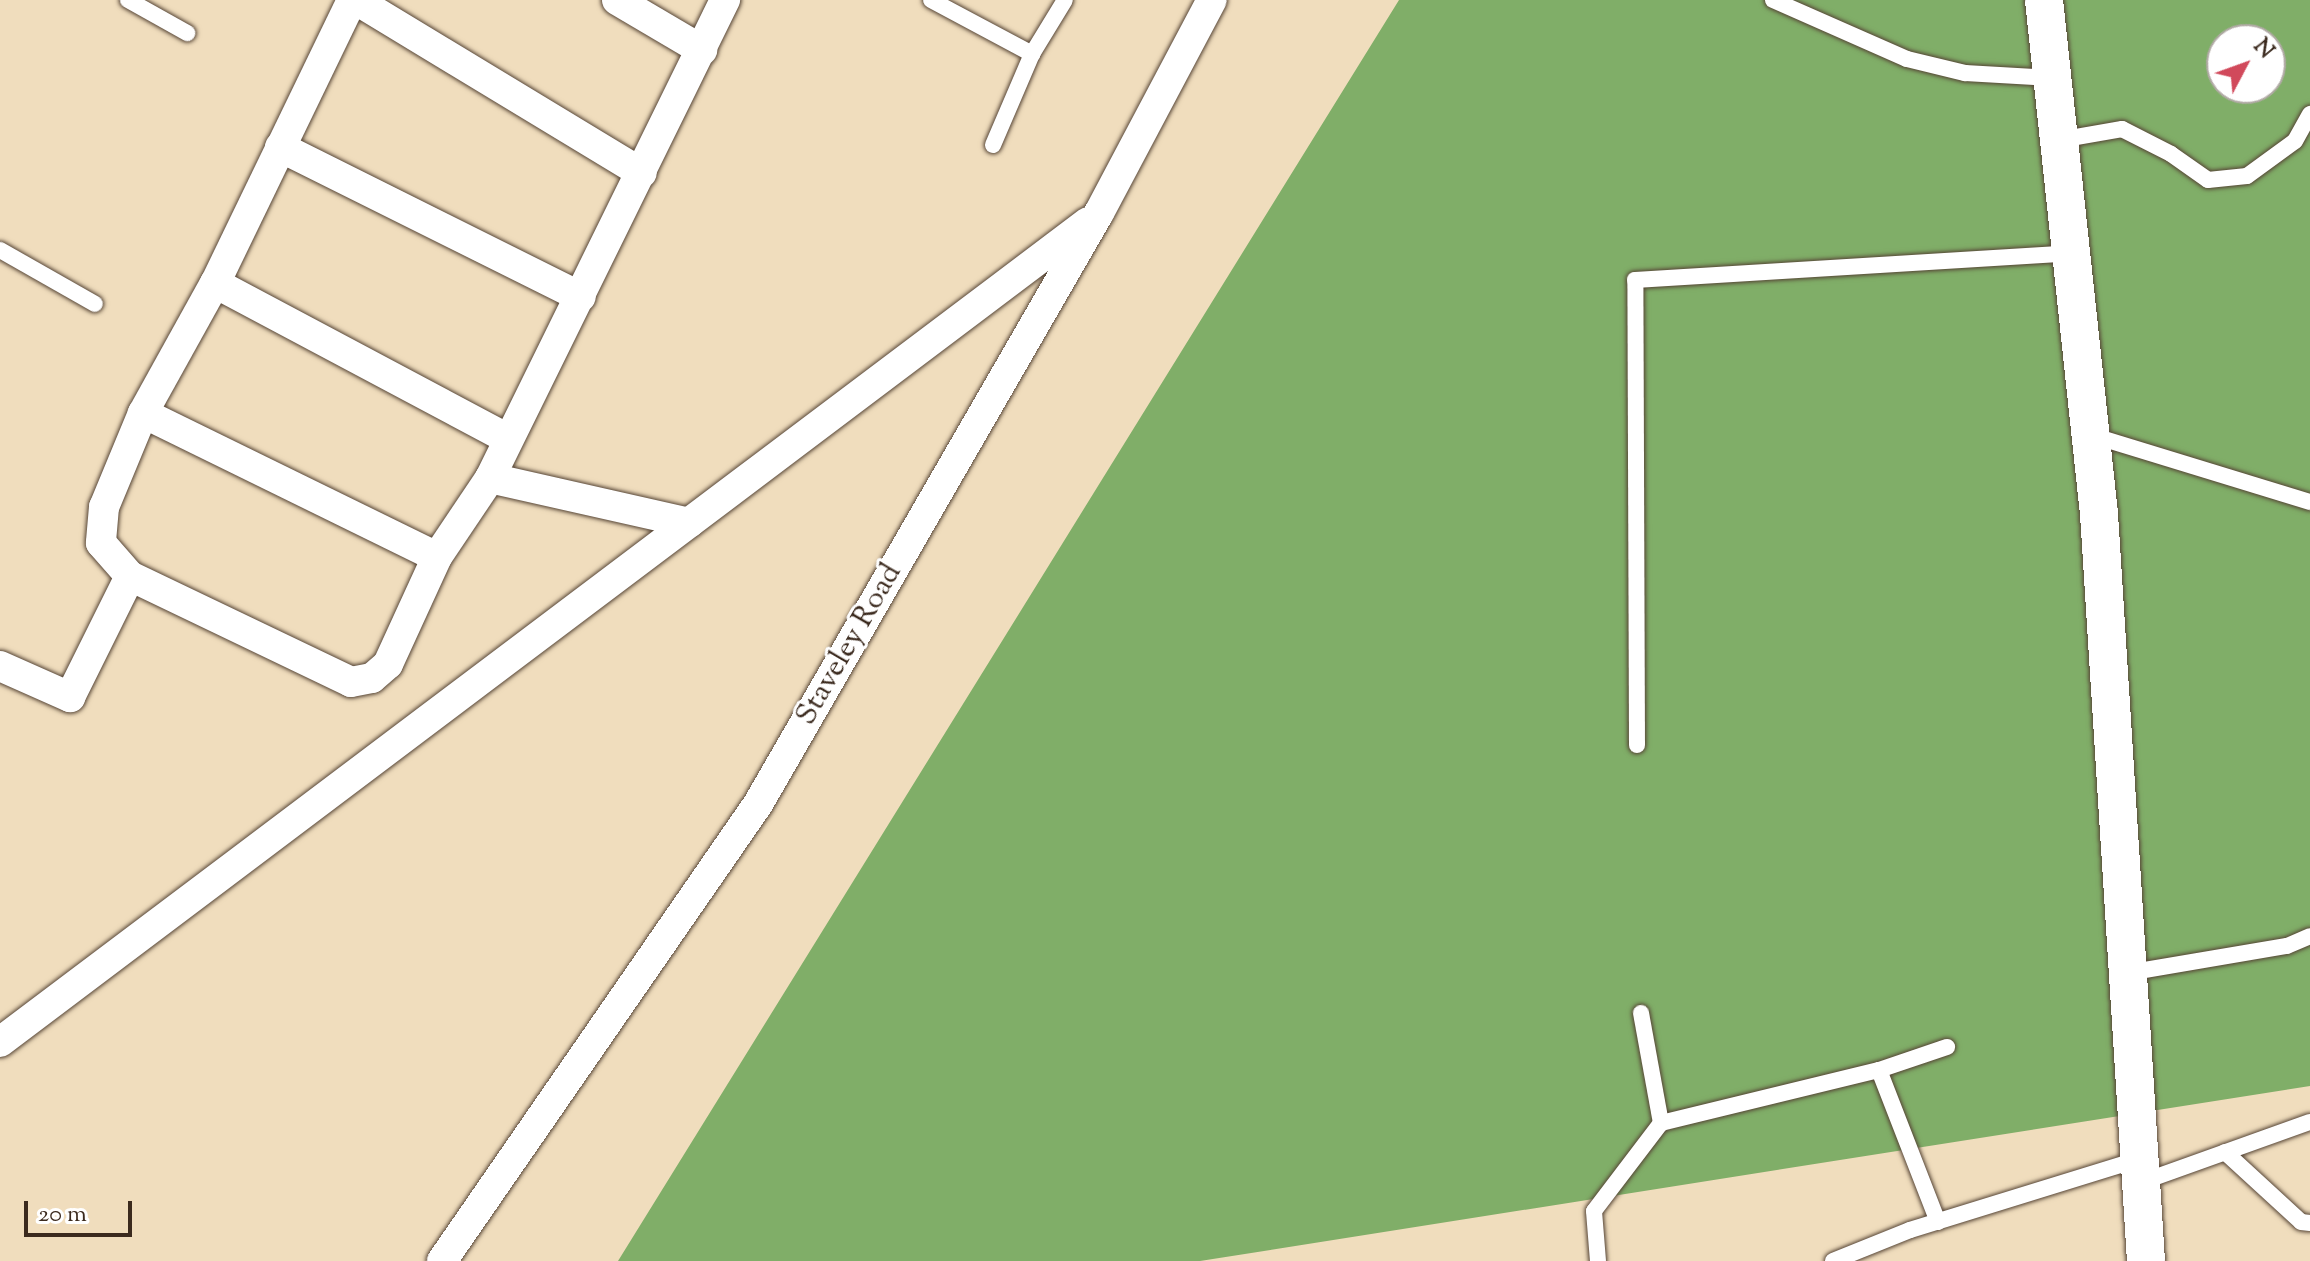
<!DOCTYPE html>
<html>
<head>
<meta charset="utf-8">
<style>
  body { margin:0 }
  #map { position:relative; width:2310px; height:1261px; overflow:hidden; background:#f0ddbd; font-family:"Sorts Mill Goudy",serif }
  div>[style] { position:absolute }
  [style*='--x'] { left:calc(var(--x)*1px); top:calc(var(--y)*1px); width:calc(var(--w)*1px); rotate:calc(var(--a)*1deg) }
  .forest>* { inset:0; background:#80ae68 }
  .roads { filter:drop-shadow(0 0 2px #564536) drop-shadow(0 0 2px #564536) }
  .service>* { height:16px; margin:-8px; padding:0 8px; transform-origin:8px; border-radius:8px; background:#fff }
  .minor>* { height:30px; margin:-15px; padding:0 15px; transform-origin:15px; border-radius:15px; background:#fff }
  .tertiary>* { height:38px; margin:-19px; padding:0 19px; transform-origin:19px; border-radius:19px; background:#fff }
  span { translate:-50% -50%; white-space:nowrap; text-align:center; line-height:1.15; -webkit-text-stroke:6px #fff; paint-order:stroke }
  .street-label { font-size:30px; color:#3b2a1e }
  .north { position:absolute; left:2206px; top:24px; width:80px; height:80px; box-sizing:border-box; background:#fff; border:2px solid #b1aaa5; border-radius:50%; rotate:49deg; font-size:22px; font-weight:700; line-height:32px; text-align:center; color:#3b2a1e }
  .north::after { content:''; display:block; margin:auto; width:28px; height:36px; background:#d1495b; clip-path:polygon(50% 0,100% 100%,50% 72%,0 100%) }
  .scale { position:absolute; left:24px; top:1201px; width:108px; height:36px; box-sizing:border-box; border:4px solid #3b2a1e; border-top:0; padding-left:10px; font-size:24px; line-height:28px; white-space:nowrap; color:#3b2a1e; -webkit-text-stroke:6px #fff; paint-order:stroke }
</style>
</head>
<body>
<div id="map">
  <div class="forest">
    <div style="clip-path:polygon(evenodd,1399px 0,2310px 0,2310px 1086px,1200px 1261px,618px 1261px,1399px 0,2222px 40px,2270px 40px,2270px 88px,2222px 88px,2222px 40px)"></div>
  </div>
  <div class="roads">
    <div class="service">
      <div style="--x:128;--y:0;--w:68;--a:29.2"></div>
      <div style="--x:931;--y:0;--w:115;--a:28.1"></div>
      <div style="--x:1773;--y:0;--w:146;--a:23.8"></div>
      <div style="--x:1907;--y:59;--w:60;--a:13.6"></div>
      <div style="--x:1965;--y:73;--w:87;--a:3.3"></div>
      <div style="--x:2059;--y:140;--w:64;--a:-9.9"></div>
      <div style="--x:2122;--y:129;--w:55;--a:27"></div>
      <div style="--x:2171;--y:154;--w:45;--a:35.1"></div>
      <div style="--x:2208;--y:180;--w:39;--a:-6"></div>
      <div style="--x:2247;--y:176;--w:59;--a:-36.1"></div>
      <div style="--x:2295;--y:141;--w:31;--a:-61"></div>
      <div style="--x:993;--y:145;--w:99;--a:-66.8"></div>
      <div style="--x:1032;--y:54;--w:63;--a:-58.6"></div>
      <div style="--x:0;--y:250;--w:109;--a:29.6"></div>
      <div style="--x:2091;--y:435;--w:229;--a:17"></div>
      <div style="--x:1637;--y:745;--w:465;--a:-90.2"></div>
      <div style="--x:1635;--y:280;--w:437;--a:-3.5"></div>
      <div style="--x:2127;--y:973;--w:162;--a:-9.6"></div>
      <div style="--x:2287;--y:946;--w:25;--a:-23"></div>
      <div style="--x:1641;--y:1013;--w:112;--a:79.7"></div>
      <div style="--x:1879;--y:1070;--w:163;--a:68.8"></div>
      <div style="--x:2225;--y:1152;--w:103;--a:42.6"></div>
      <div style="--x:2301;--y:1222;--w:9;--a:6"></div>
      <div style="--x:2142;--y:1182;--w:178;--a:-19.7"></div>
      <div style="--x:1598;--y:1261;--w:50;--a:-94.6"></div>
      <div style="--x:1594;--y:1211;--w:111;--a:-52.7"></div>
      <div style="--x:1661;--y:1123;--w:224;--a:-13.7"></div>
      <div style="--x:1879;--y:1070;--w:72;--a:-18.7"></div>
      <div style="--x:1833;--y:1261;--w:83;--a:-21.9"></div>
      <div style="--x:1910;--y:1230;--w:240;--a:-17.2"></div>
    </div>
    <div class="minor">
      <div style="--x:352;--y:0;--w:314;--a:115.8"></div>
      <div style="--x:215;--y:283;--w:149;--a:119"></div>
      <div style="--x:143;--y:413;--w:102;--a:112.5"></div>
      <div style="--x:104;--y:507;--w:36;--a:95"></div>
      <div style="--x:101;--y:543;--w:44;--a:48.7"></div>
      <div style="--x:130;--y:576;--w:245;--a:25.6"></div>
      <div style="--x:351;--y:682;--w:21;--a:-11"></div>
      <div style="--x:372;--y:678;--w:21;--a:-41"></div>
      <div style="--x:388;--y:664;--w:118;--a:-65.4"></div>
      <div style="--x:437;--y:557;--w:95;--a:-56.1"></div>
      <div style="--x:490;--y:478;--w:533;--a:-63.82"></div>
      <div style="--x:356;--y:0;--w:334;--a:31.2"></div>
      <div style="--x:617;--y:0;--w:99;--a:30.5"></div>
      <div style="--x:280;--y:147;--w:336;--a:26.5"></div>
      <div style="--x:215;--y:283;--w:331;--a:28"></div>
      <div style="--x:143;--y:413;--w:327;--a:26.1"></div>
      <div style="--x:490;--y:478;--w:204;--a:12.7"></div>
      <div style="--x:0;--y:666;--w:77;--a:23.9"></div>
      <div style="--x:70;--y:697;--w:135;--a:-63.6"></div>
      <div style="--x:0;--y:1042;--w:1362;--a:-37"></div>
      <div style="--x:442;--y:1261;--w:556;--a:-55.34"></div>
      <div style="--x:758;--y:804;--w:682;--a:-60.02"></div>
      <div style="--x:1099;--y:213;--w:241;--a:-62.1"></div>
    </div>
    <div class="tertiary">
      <div style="--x:2044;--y:0;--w:517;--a:83.89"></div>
      <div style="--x:2099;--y:514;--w:748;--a:86.4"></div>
    </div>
  </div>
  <div class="street-label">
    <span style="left:850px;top:645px;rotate:-60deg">Staveley Road</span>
  </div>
  <div class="north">N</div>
  <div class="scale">20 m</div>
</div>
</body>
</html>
